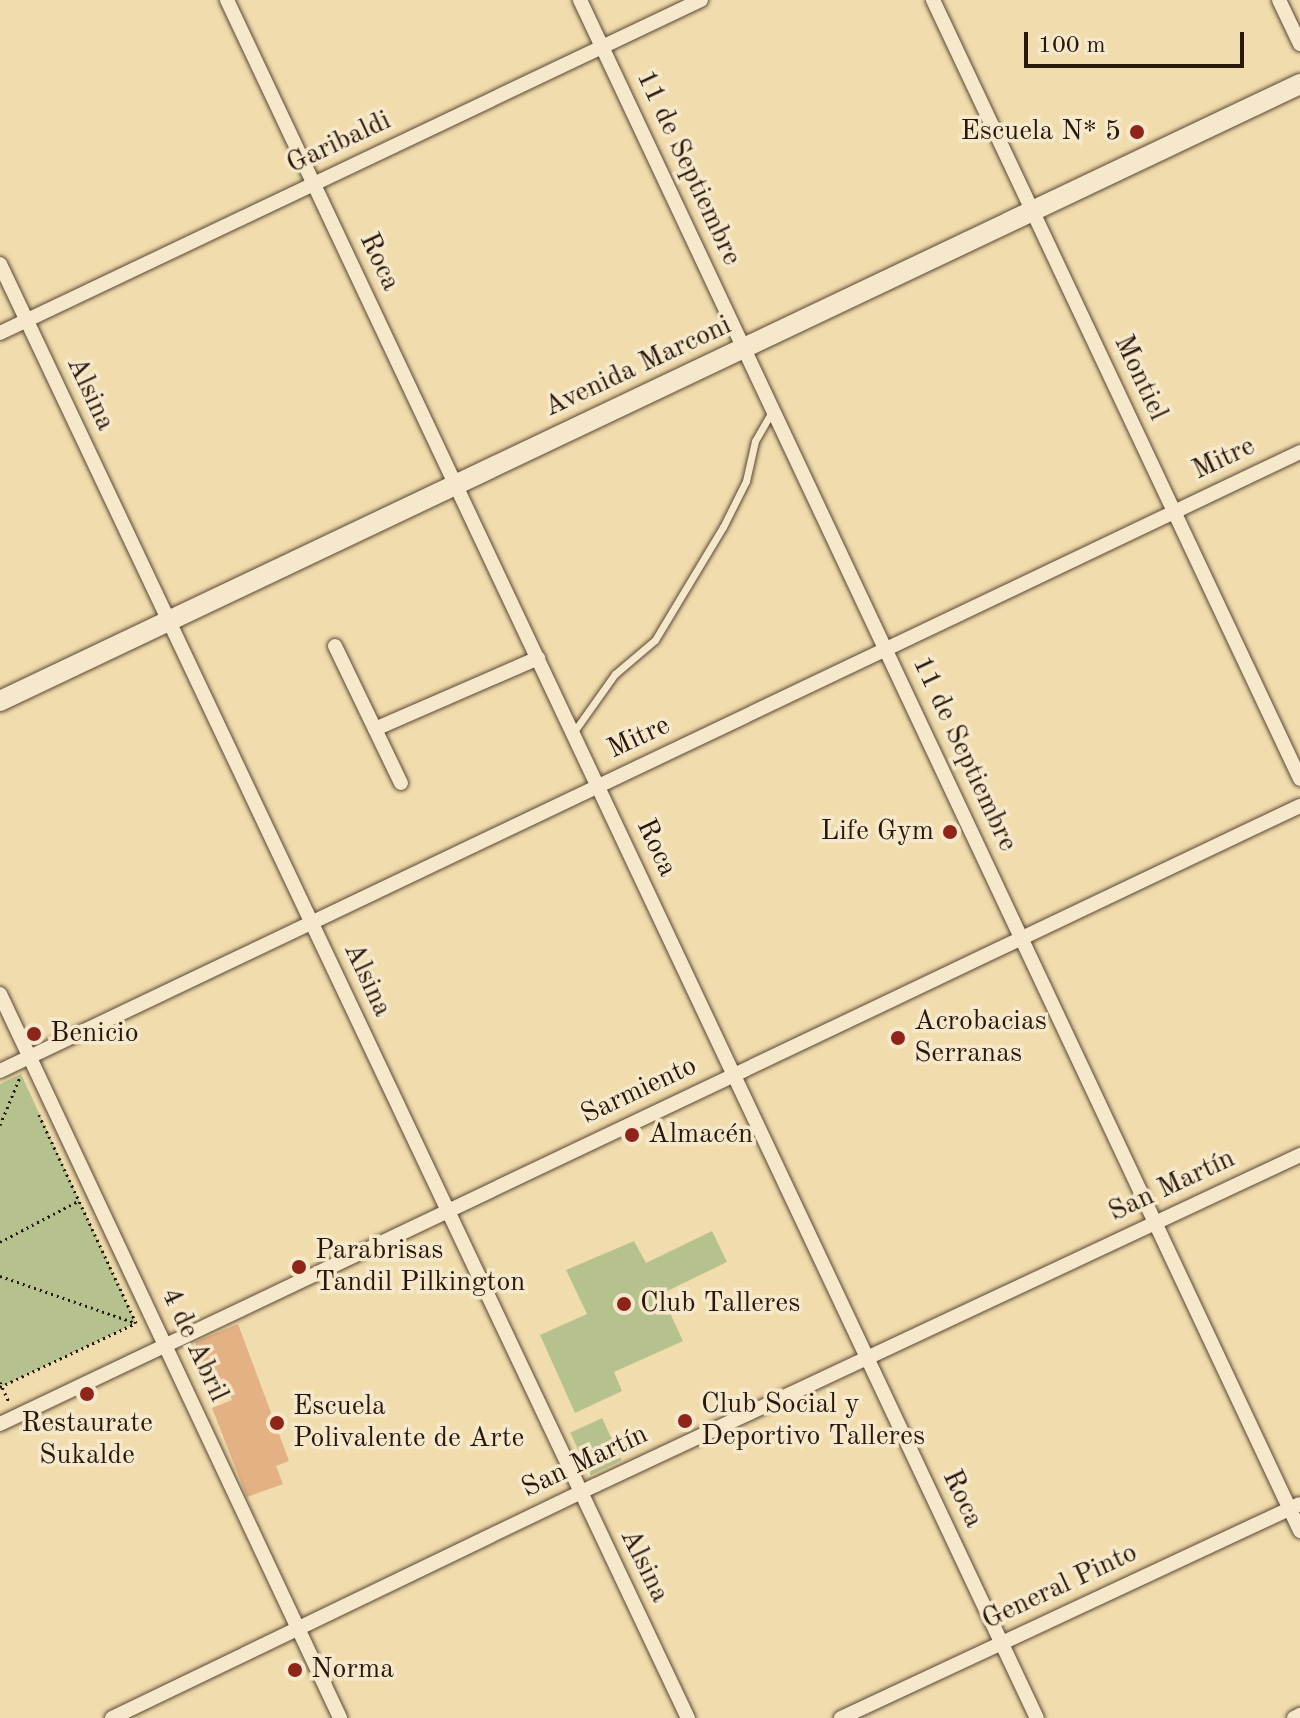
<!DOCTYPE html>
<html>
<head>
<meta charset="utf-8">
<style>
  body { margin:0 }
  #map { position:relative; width:1300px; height:1718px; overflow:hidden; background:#f1dcad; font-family:"Old Standard TT",serif }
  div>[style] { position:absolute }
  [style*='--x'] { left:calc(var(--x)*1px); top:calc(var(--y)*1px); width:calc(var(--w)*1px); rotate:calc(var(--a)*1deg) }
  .green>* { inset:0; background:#b6c28d; transform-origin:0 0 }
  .building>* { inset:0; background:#e3b183 }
  .path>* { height:3px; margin-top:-1.5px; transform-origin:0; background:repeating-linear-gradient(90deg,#28170d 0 2px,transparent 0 6px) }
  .roads { filter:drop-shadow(0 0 2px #5a4835) drop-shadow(0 0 2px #5a4835) }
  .service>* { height:7px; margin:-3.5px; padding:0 3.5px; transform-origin:3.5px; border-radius:3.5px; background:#f6e8ca }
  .minor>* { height:14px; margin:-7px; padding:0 7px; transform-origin:7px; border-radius:7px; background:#f6e8ca }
  .secondary>* { height:20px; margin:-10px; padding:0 10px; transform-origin:10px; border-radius:10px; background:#f6e8ca }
  .dots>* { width:22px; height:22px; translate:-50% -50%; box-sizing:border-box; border:4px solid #f6e8ca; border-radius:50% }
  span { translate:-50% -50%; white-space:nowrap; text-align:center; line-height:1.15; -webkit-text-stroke:7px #f6e8ca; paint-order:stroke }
  .poi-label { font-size:28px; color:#28170d }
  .right { translate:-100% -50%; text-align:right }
  .left { translate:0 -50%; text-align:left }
  .street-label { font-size:28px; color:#28170d }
  .scale { position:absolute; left:1024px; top:32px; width:220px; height:36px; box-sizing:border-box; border:4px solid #28170d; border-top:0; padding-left:10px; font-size:24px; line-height:28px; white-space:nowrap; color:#28170d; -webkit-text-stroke:6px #f6e8ca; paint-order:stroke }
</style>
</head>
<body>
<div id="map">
  <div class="green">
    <div style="clip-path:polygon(21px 1074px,136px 1323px,0 1387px,0 1084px)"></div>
    <div style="clip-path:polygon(712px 1231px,727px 1262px,661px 1294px,683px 1341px,614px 1372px,622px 1391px,575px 1413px,540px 1335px,587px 1314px,566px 1270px,634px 1241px,646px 1263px)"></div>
    <div style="left:602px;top:1418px;width:47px;height:35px;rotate:65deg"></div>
  </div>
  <div class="building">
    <div style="clip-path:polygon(238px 1324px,289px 1461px,276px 1466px,283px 1484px,247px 1497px,212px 1408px,232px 1400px,224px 1378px,217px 1381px,214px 1373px,208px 1376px,195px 1342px)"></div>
  </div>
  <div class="path">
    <div style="--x:0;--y:1125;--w:52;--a:-67.4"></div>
    <div style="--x:0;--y:1242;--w:88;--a:-27.7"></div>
    <div style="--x:0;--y:1276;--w:144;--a:19.1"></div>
    <div style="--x:0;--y:1382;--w:24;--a:66"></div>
    <div style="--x:0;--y:1387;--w:150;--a:-25.2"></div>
    <div style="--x:136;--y:1323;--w:230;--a:-115"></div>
  </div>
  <div class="roads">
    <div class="service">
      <div style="--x:573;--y:733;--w:72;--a:-54.6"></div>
      <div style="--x:615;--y:674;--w:52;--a:-40.4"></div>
      <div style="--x:655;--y:640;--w:132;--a:-59"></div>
      <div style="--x:723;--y:527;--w:51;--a:-63.4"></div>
      <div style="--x:746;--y:481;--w:41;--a:-77.3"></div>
      <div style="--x:755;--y:441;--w:34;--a:-60"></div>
    </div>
    <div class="minor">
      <div style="--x:227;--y:0;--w:1899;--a:64.76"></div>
      <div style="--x:580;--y:0;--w:1692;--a:64.81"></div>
      <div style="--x:933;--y:0;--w:861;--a:64.77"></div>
      <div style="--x:1279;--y:0;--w:49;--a:64.5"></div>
      <div style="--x:0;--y:264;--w:1609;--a:64.68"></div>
      <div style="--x:0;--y:333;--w:776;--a:-25.41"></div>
      <div style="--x:335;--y:646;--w:152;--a:64.3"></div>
      <div style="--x:375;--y:729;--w:178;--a:-23.5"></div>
      <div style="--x:0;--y:994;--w:800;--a:64.84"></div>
      <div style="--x:0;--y:1071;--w:1440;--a:-25.46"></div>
      <div style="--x:0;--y:1424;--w:1439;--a:-25.43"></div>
      <div style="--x:112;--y:1718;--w:537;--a:-25.71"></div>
      <div style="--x:596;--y:1485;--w:778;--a:-25.11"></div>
      <div style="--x:841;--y:1718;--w:506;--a:-25"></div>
      <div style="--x:1294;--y:1718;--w:7;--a:-27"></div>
    </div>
    <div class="secondary">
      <div style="--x:0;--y:701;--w:1439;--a:-25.39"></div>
    </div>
  </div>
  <div class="dots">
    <div style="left:1137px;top:132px;background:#8f2418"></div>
    <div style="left:950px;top:832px;background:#8f2418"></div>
    <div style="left:34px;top:1034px;background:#8f2418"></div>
    <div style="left:898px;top:1038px;background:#8f2418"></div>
    <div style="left:632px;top:1135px;background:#8f2418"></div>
    <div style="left:299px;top:1267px;background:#8f2418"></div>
    <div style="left:624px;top:1304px;background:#8f2418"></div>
    <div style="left:87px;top:1394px;background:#8f2418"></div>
    <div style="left:685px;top:1421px;background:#8f2418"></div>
    <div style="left:277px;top:1423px;background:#8f2418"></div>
    <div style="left:295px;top:1670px;background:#8f2418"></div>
  </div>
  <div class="poi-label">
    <span class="right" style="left:1121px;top:132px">Escuela N* 5</span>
    <span class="right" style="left:934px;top:832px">Life Gym</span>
    <span class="left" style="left:914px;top:1038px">Acrobacias<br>Serranas</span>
    <span class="left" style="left:50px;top:1034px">Benicio</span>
    <span class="left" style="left:648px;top:1135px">Almacén</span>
    <span class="left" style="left:315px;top:1267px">Parabrisas<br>Tandil Pilkington</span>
    <span class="left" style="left:640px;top:1304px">Club Talleres</span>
    <span class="left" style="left:701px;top:1421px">Club Social y<br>Deportivo Talleres</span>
    <span class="left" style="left:293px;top:1423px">Escuela<br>Polivalente de Arte</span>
    <span style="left:87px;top:1440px">Restaurate<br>Sukalde</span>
    <span class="left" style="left:311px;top:1670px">Norma</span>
  </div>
  <div class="street-label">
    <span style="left:339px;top:143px;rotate:-25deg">Garibaldi</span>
    <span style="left:688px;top:168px;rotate:65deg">11 de Septiembre</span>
    <span style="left:379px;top:262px;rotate:65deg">Roca</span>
    <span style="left:638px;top:367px;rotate:-25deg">Avenida Marconi</span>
    <span style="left:1140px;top:378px;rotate:65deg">Montiel</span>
    <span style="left:90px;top:394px;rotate:65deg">Alsina</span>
    <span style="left:1224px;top:459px;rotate:-25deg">Mitre</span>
    <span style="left:639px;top:738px;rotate:-25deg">Mitre</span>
    <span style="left:964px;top:754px;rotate:65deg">11 de Septiembre</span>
    <span style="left:656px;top:848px;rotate:65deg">Roca</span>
    <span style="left:367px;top:980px;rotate:65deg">Alsina</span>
    <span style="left:639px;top:1091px;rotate:-25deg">Sarmiento</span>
    <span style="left:1172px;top:1186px;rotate:-25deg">San Martín</span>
    <span style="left:194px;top:1345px;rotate:65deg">4 de Abril</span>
    <span style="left:585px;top:1462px;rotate:-25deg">San Martín</span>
    <span style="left:962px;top:1499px;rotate:65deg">Roca</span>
    <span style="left:644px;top:1566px;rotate:64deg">Alsina</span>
    <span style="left:1060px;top:1587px;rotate:-25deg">General Pinto</span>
  </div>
  <div class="scale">100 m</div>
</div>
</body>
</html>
